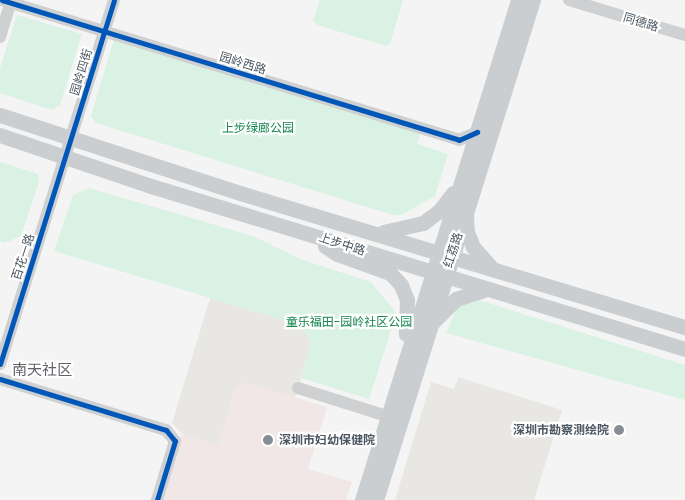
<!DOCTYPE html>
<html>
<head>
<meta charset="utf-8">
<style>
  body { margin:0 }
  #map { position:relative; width:685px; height:500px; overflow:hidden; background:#f4f4f4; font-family:Poppins,"Noto Sans SC",sans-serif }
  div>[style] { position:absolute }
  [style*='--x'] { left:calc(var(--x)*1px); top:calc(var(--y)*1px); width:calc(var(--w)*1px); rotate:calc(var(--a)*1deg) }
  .commercial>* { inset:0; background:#e8e7e3 }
  .medical>* { inset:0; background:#f1e7e6 }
  .green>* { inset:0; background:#d9f2e3 }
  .minor>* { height:12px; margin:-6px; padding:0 6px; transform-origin:6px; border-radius:6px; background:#ced0d2 }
  .major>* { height:15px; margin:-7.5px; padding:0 7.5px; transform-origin:7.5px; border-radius:7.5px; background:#caced1 }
  .cycleway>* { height:5px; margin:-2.5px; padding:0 2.5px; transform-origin:2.5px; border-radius:2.5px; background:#0057b8 }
  .dots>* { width:14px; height:14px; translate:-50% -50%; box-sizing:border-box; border:2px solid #fff; border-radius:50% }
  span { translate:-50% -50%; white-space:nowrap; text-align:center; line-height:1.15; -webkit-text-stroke:4.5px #fff; paint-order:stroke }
  .street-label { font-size:12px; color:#4a5661 }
  .park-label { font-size:12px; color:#17864f }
  .poi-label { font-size:12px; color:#4a5661; font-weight:700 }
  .right { translate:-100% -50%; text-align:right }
  .left { translate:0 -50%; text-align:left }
  .quarter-label { font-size:15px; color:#5f6368 }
</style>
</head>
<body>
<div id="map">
  <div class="commercial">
    <div style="clip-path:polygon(210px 298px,300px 325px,312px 342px,295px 398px,246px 383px,236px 387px,218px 446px,182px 434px,172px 423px)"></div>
    <div style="clip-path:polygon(458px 377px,562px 410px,534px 500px,395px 500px,431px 382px,454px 389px)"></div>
  </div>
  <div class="medical">
    <div style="clip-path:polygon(246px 383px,327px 407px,308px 469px,352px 482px,346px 500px,162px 500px,182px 434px,218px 445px,236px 387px)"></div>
  </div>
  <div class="green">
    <div style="clip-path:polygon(320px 0,403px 0,390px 44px,386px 46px,317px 25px,313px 20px)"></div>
    <div style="clip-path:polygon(17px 15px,82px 34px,60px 105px,52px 110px,0 93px,0 68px)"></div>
    <div style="clip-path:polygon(114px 39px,421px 133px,417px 144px,448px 154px,435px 196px,401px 215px,393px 215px,96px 123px,91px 116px)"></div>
    <div style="clip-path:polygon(0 162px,38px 174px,39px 182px,21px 236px,5px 243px,0 241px)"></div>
    <div style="clip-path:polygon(89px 188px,253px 236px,300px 259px,371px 282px,394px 310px,395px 318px,369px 399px,301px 378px,312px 342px,300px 325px,54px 251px,73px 195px)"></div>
    <div style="clip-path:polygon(479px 300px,685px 365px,685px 400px,446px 333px,457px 307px)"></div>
  </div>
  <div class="minor">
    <div style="--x:2;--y:0;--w:478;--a:17"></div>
    <div style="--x:459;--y:140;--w:20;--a:-24"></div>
    <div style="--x:569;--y:0;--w:121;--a:16.8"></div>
    <div style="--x:0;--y:37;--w:39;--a:-73"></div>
    <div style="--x:0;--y:364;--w:381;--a:-72.6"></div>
    <div style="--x:0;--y:379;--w:174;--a:17.1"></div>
    <div style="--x:166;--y:430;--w:14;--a:51"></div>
    <div style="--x:175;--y:441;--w:62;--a:107"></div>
    <div style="--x:298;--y:388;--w:93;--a:17.5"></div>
  </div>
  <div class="major">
    <div style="--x:0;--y:115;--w:252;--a:18"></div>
    <div style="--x:240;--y:193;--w:465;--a:16.8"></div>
    <div style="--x:0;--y:135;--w:159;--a:18.7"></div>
    <div style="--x:151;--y:186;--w:558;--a:16.97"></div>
    <div style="--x:466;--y:215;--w:17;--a:87"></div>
    <div style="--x:467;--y:232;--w:16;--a:68"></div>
    <div style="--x:473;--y:247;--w:25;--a:48"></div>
    <div style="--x:383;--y:232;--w:41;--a:-12.7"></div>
    <div style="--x:423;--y:223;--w:20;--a:-37"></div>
    <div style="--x:439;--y:211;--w:23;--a:-52"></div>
    <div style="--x:325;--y:246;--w:14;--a:34"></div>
    <div style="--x:337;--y:254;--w:56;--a:19.7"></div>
    <div style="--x:390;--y:273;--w:16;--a:47"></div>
    <div style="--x:401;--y:285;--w:16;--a:68"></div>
    <div style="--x:407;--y:300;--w:34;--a:92"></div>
    <div style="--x:433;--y:322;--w:33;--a:-45"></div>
    <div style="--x:456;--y:299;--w:28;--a:-18"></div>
    <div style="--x:362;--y:500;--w:524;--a:-72.67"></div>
    <div style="--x:376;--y:500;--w:524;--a:-72.57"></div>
  </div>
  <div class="cycleway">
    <div style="--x:2;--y:0;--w:478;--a:17"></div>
    <div style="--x:459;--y:140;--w:20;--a:-24"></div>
    <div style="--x:0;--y:364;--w:381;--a:-72.6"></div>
    <div style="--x:0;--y:379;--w:174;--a:17.1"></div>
    <div style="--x:166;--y:430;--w:14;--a:51"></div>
    <div style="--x:175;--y:441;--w:62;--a:107"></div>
  </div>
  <div class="dots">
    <div style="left:619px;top:430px;background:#868d94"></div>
    <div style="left:268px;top:440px;background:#868d94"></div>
  </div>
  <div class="street-label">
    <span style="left:641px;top:22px;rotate:17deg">同德路</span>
    <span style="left:243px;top:63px;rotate:17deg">园岭西路</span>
    <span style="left:81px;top:72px;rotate:-73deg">园岭四街</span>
    <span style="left:342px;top:244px;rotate:18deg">上步中路</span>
    <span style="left:453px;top:250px;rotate:-72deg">红荔路</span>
    <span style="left:23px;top:257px;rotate:-72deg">百花一路</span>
  </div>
  <div class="park-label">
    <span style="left:258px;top:128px">上步绿廊公园</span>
    <span style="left:349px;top:322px">童乐福田-园岭社区公园</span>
  </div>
  <div class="poi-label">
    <span class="right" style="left:609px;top:430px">深圳市勘察测绘院</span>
    <span class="left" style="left:279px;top:440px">深圳市妇幼保健院</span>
  </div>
  <div class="quarter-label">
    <span style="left:42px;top:370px">南天社区</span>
  </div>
</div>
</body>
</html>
